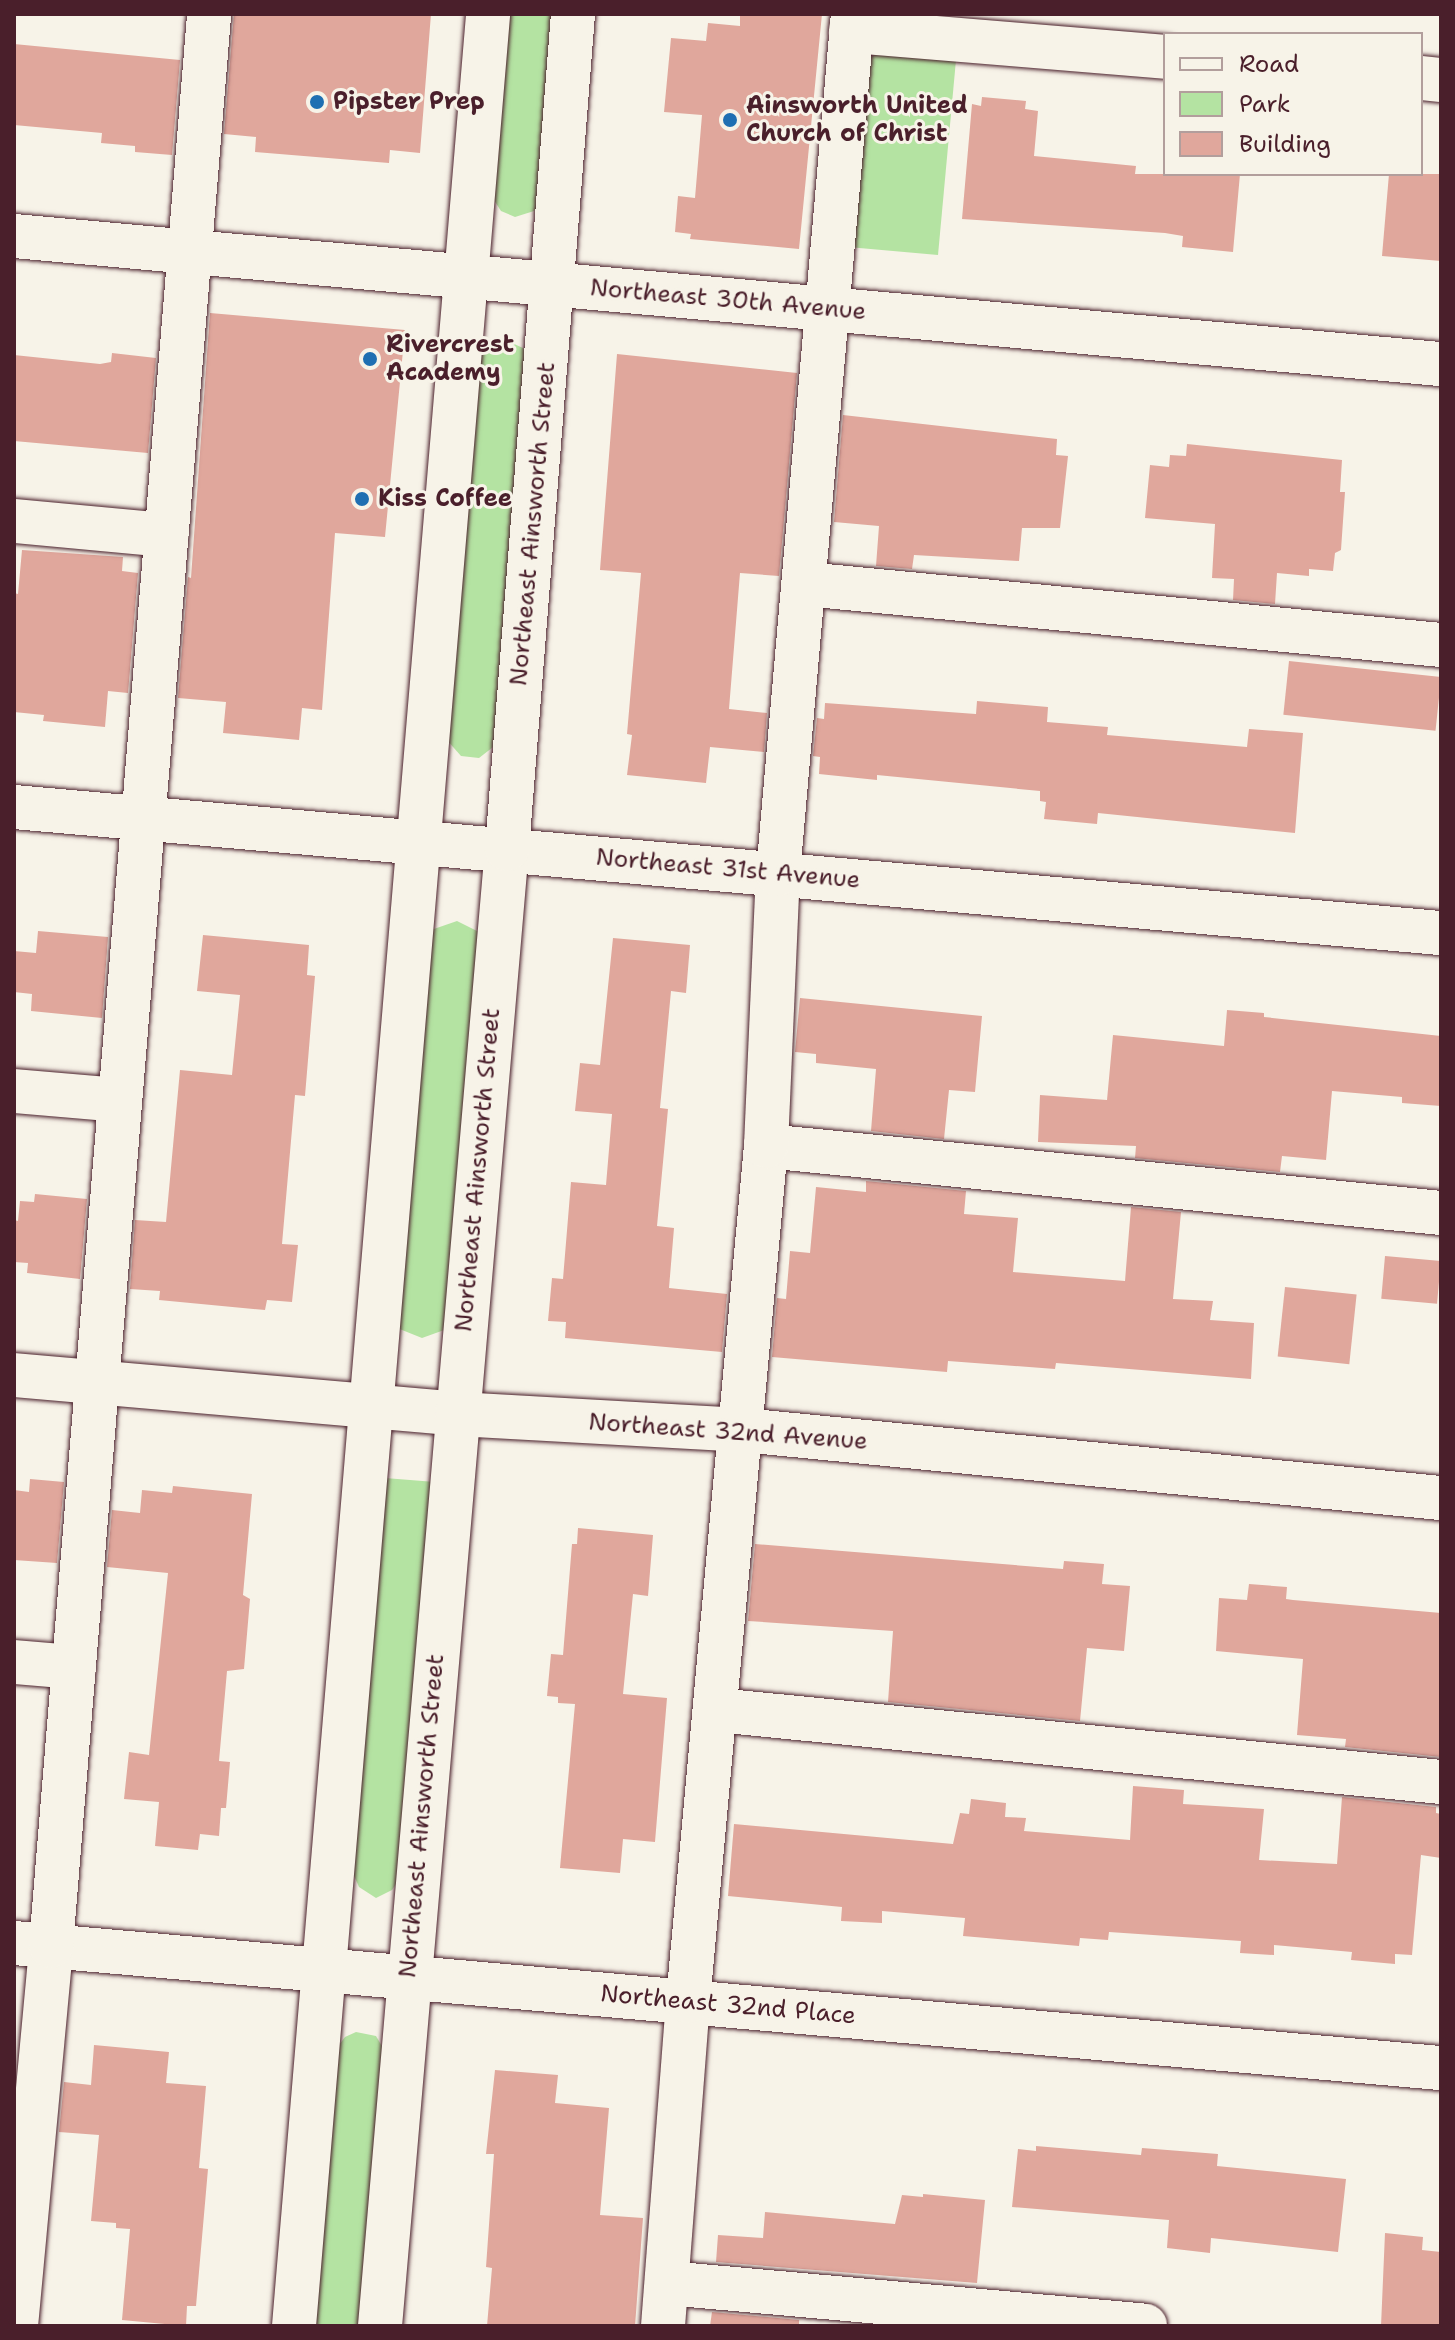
<!DOCTYPE html>
<html>
<head>
<meta charset="utf-8">
<style>
  body { margin:0 }
  #map { position:relative; width:1455px; height:2340px; overflow:hidden; background:#f7f3e8; font-family:"Shantell Sans",sans-serif }
  div>[style] { position:absolute }
  [style*='--x'] { left:calc(var(--x)*1px); top:calc(var(--y)*1px); width:calc(var(--w)*1px); rotate:calc(var(--a)*1deg) }
  .green>* { inset:0; background:#b4e3a2 }
  .building>* { inset:0; background:#e0a79c; transform-origin:0 0 }
  .roads { filter:drop-shadow(0 0 2px #4a1f2b) drop-shadow(0 0 2px #4a1f2b) }
  .minor>* { height:44px; margin:-22px; padding:0 22px; transform-origin:22px; border-radius:22px; background:#f7f3e8 }
  .dots>* { width:22px; height:22px; translate:-50% -50%; box-sizing:border-box; border:4px solid #f7f3e8; border-radius:50% }
  span { translate:-50% -50%; white-space:nowrap; text-align:center; line-height:1.15; -webkit-text-stroke:6px #f7f3e8; paint-order:stroke }
  .poi-label { font-size:24px; color:#4a1f2b; font-weight:700 }
  .left { translate:0 -50%; text-align:left }
  .street-label { font-size:24px; color:#4a1f2b }
  .frame { position:absolute; inset:0; border:16px solid #4a1f2b; pointer-events:none }
  .legend { position:absolute; left:1163px; top:32px; width:260px; height:144px; box-sizing:border-box; background:#f7f3e8; border:2px solid #b29e9c; margin:0; padding:10px 14px; list-style:none; font-size:24px; color:#4a1f2b }
  .legend li { display:flex; align-items:center; gap:16px; height:40px }
  .legend b { width:40px; border:2px solid #b29e9c }
</style>
</head>
<body>
<div id="map">
  <div class="green">
    <div style="clip-path:polygon(507px 14px,560px 14px,544px 200px,534px 211px,515px 217px,501px 211px,492px 197px)"></div>
    <div style="clip-path:polygon(890px 42px,957px 49px,938px 255px,848px 247px,864px 63px)"></div>
    <div style="clip-path:polygon(504px 339px,527px 350px,497px 744px,479px 758px,461px 756px,446px 739px,478px 359px,489px 343px)"></div>
    <div style="clip-path:polygon(457px 921px,481px 933px,447px 1329px,422px 1338px,397px 1328px,431px 930px)"></div>
    <div style="clip-path:polygon(385px 1478px,435px 1482px,400px 1878px,392px 1890px,376px 1898px,359px 1887px,351px 1869px)"></div>
    <div style="clip-path:polygon(356px 2032px,376px 2036px,386px 2053px,364px 2326px,312px 2326px,336px 2049px,345px 2037px)"></div>
  </div>
  <div class="building">
    <div style="clip-path:polygon(234px 14px,431px 14px,420px 153px,390px 150px,389px 163px,255px 152px,256px 137px,224px 134px)"></div>
    <div style="clip-path:polygon(740px 14px,822px 14px,799px 249px,690px 239px,691px 234px,675px 232px,678px 196px,695px 198px,702px 115px,664px 112px,671px 38px,706px 41px,708px 23px,740px 26px)"></div>
    <div style="clip-path:polygon(14px 44px,180px 60px,172px 155px,135px 152px,135px 146px,101px 143px,102px 133px,14px 125px)"></div>
    <div style="clip-path:polygon(982px 97px,1026px 101px,1025px 109px,1038px 111px,1034px 156px,1136px 166px,1135px 174px,1240px 174px,1233px 252px,1182px 247px,1183px 236px,1165px 233px,962px 219px,972px 104px,981px 106px)"></div>
    <div style="clip-path:polygon(1389px 174px,1441px 174px,1441px 261px,1382px 256px)"></div>
    <div style="clip-path:polygon(210px 313px,405px 330px,385px 537px,335px 533px,322px 710px,302px 708px,299px 740px,223px 733px,226px 702px,178px 698px,188px 577px,191px 578px)"></div>
    <div style="clip-path:polygon(112px 353px,156px 358px,148px 453px,14px 441px,14px 355px,100px 364px,111px 362px)"></div>
    <div style="clip-path:polygon(617px 354px,797px 373px,779px 576px,740px 573px,729px 709px,767px 713px,764px 752px,710px 747px,706px 783px,627px 775px,632px 735px,627px 734px,641px 573px,600px 570px)"></div>
    <div style="clip-path:polygon(843px 415px,1057px 439px,1056px 455px,1068px 456px,1060px 528px,1022px 528px,1019px 561px,914px 555px,912px 569px,876px 566px,879px 526px,834px 522px)"></div>
    <div style="clip-path:polygon(1187px 444px,1342px 460px,1340px 492px,1345px 492px,1341px 550px,1335px 553px,1333px 571px,1309px 569px,1309px 576px,1277px 573px,1275px 604px,1233px 600px,1234px 579px,1212px 578px,1215px 524px,1145px 518px,1150px 465px,1169px 467px,1170px 455px,1186px 456px)"></div>
    <div style="clip-path:polygon(22px 550px,123px 557px,122px 571px,138px 573px,128px 693px,108px 691px,105px 727px,43px 721px,44px 715px,14px 712px,14px 593px,18px 594px)"></div>
    <div style="left:1289px;top:661px;width:153px;height:54px;rotate:6deg"></div>
    <div style="clip-path:polygon(977px 701px,1048px 707px,1047px 722px,1108px 727px,1107px 735px,1247px 747px,1249px 729px,1303px 733px,1295px 833px,1098px 813px,1097px 824px,1044px 819px,1046px 802px,1040px 801px,1040px 791px,877px 775px,877px 780px,819px 774px,820px 757px,813px 756px,817px 718px,824px 719px,825px 703px,976px 714px)"></div>
    <div style="clip-path:polygon(38px 931px,108px 937px,102px 1018px,31px 1011px,32px 994px,14px 992px,14px 951px,36px 953px)"></div>
    <div style="clip-path:polygon(203px 935px,309px 945px,307px 975px,315px 976px,305px 1096px,295px 1095px,282px 1244px,298px 1245px,292px 1302px,267px 1300px,265px 1310px,159px 1300px,160px 1291px,130px 1289px,135px 1220px,166px 1222px,180px 1070px,232px 1075px,240px 995px,197px 991px)"></div>
    <div style="clip-path:polygon(613px 938px,690px 945px,686px 993px,671px 991px,660px 1108px,668px 1109px,657px 1226px,674px 1228px,669px 1288px,727px 1294px,722px 1352px,565px 1338px,566px 1322px,548px 1321px,552px 1278px,563px 1279px,571px 1182px,606px 1185px,612px 1114px,575px 1111px,580px 1063px,600px 1065px)"></div>
    <div style="clip-path:polygon(800px 998px,982px 1016px,975px 1092px,949px 1090px,944px 1139px,871px 1131px,876px 1069px,816px 1063px,816px 1054px,795px 1052px)"></div>
    <div style="clip-path:polygon(1227px 1010px,1264px 1013px,1264px 1017px,1441px 1036px,1441px 1106px,1402px 1103px,1402px 1097px,1332px 1091px,1326px 1160px,1282px 1156px,1280px 1172px,1135px 1158px,1136px 1146px,1038px 1142px,1040px 1095px,1107px 1100px,1113px 1035px,1224px 1046px)"></div>
    <div style="clip-path:polygon(866px 1181px,966px 1191px,964px 1214px,1018px 1218px,1013px 1272px,1125px 1281px,1131px 1207px,1181px 1212px,1173px 1299px,1213px 1301px,1210px 1320px,1254px 1323px,1251px 1379px,1056px 1363px,1055px 1369px,948px 1361px,947px 1372px,772px 1357px,777px 1298px,786px 1299px,790px 1251px,810px 1253px,816px 1187px,866px 1192px)"></div>
    <div style="clip-path:polygon(35px 1194px,87px 1199px,80px 1279px,27px 1273px,28px 1263px,14px 1262px,14px 1220px,18px 1221px,20px 1201px,34px 1202px)"></div>
    <div style="left:1385px;top:1256px;width:56px;height:43px;rotate:5deg"></div>
    <div style="left:1285px;top:1287px;width:72px;height:70px;rotate:6deg"></div>
    <div style="clip-path:polygon(30px 1479px,64px 1482px,57px 1563px,14px 1560px,14px 1490px,29px 1492px)"></div>
    <div style="clip-path:polygon(173px 1486px,252px 1494px,243px 1595px,250px 1599px,244px 1669px,227px 1671px,219px 1761px,230px 1762px,226px 1808px,221px 1808px,219px 1836px,200px 1834px,198px 1850px,155px 1846px,159px 1802px,124px 1799px,129px 1752px,149px 1755px,168px 1573px,107px 1567px,112px 1510px,140px 1513px,142px 1490px,172px 1493px)"></div>
    <div style="clip-path:polygon(578px 1528px,653px 1535px,648px 1596px,633px 1594px,623px 1694px,667px 1698px,655px 1842px,623px 1839px,620px 1873px,560px 1868px,575px 1704px,558px 1703px,558px 1697px,547px 1696px,551px 1654px,563px 1655px,572px 1544px,577px 1544px)"></div>
    <div style="clip-path:polygon(755px 1544px,1063px 1569px,1064px 1561px,1104px 1564px,1102px 1584px,1130px 1586px,1124px 1651px,1087px 1648px,1080px 1721px,888px 1702px,893px 1631px,748px 1621px)"></div>
    <div style="clip-path:polygon(1249px 1584px,1287px 1587px,1286px 1599px,1293px 1600px,1441px 1613px,1441px 1757px,1345px 1747px,1346px 1739px,1297px 1735px,1303px 1659px,1216px 1651px,1219px 1598px,1247px 1600px)"></div>
    <div style="clip-path:polygon(1133px 1786px,1184px 1790px,1183px 1804px,1264px 1809px,1259px 1860px,1337px 1864px,1342px 1797px,1436px 1807px,1436px 1813px,1441px 1814px,1441px 1858px,1421px 1855px,1412px 1955px,1395px 1954px,1395px 1964px,1351px 1960px,1352px 1952px,1274px 1945px,1274px 1955px,1240px 1953px,1241px 1941px,1109px 1932px,1108px 1940px,1080px 1938px,1079px 1946px,963px 1936px,965px 1918px,882px 1911px,882px 1923px,841px 1921px,842px 1907px,728px 1896px,734px 1824px,953px 1844px,960px 1813px,969px 1814px,971px 1799px,1006px 1803px,1005px 1817px,1026px 1818px,1024px 1831px,1130px 1840px)"></div>
    <div style="clip-path:polygon(94px 2045px,169px 2052px,166px 2083px,206px 2086px,199px 2168px,208px 2169px,196px 2306px,187px 2306px,186px 2326px,122px 2320px,130px 2229px,116px 2228px,116px 2223px,91px 2221px,99px 2135px,59px 2132px,64px 2082px,91px 2085px)"></div>
    <div style="clip-path:polygon(495px 2070px,558px 2075px,555px 2103px,609px 2108px,600px 2215px,643px 2218px,635px 2326px,487px 2326px,492px 2268px,486px 2267px,494px 2154px,486px 2154px)"></div>
    <div style="clip-path:polygon(1036px 2146px,1141px 2155px,1142px 2148px,1218px 2154px,1217px 2166px,1346px 2179px,1338px 2252px,1211px 2238px,1210px 2253px,1167px 2248px,1169px 2220px,1012px 2207px,1018px 2149px,1036px 2151px)"></div>
    <div style="clip-path:polygon(923px 2194px,985px 2200px,977px 2283px,716px 2262px,718px 2235px,763px 2238px,765px 2212px,895px 2224px,902px 2195px,923px 2197px)"></div>
    <div style="clip-path:polygon(1385px 2233px,1423px 2237px,1422px 2250px,1441px 2252px,1441px 2326px,1381px 2326px)"></div>
    <div style="clip-path:polygon(712px 2312px,799px 2320px,799px 2326px,710px 2326px)"></div>
  </div>
  <div class="roads">
    <div class="minor">
      <div style="--x:851;--y:31;--w:315;--a:4.7"></div>
      <div style="--x:1421;--y:78;--w:20;--a:6"></div>
      <div style="--x:14;--y:236;--w:1433;--a:5.13"></div>
      <div style="--x:14;--y:521;--w:153;--a:5.3"></div>
      <div style="--x:805;--y:584;--w:639;--a:5.48"></div>
      <div style="--x:14;--y:807;--w:1433;--a:5.05"></div>
      <div style="--x:14;--y:1091;--w:106;--a:4.9"></div>
      <div style="--x:766;--y:1146;--w:678;--a:5.67"></div>
      <div style="--x:14;--y:1375;--w:445;--a:5"></div>
      <div style="--x:457;--y:1414;--w:285;--a:3.2"></div>
      <div style="--x:742;--y:1430;--w:702;--a:5.56"></div>
      <div style="--x:14;--y:1662;--w:60;--a:4.8"></div>
      <div style="--x:717;--y:1710;--w:728;--a:5.68"></div>
      <div style="--x:14;--y:1943;--w:1432;--a:5.01"></div>
      <div style="--x:667;--y:2283;--w:480;--a:5.1"></div>
      <div style="--x:16;--y:2326;--w:382;--a:-84.7"></div>
      <div style="--x:51;--y:1946;--w:1938;--a:-85.32"></div>
      <div style="--x:294;--y:2326;--w:2320;--a:-85.2"></div>
      <div style="--x:380;--y:2326;--w:1482;--a:-85.09"></div>
      <div style="--x:507;--y:849;--w:838;--a:-85.48"></div>
      <div style="--x:663;--y:2326;--w:326;--a:-85.6"></div>
      <div style="--x:688;--y:2001;--w:859;--a:-84.79"></div>
      <div style="--x:766;--y:1146;--w:272;--a:-87.5"></div>
      <div style="--x:778;--y:874;--w:863;--a:-85.02"></div>
    </div>
  </div>
  <div class="dots">
    <div style="left:317px;top:102px;background:#1f6fb2"></div>
    <div style="left:730px;top:120px;background:#1f6fb2"></div>
    <div style="left:370px;top:359px;background:#1f6fb2"></div>
    <div style="left:362px;top:499px;background:#1f6fb2"></div>
  </div>
  <div class="poi-label">
    <span class="left" style="left:333px;top:102px">Pipster Prep</span>
    <span class="left" style="left:746px;top:120px">Ainsworth United<br>Church of Christ</span>
    <span class="left" style="left:386px;top:359px">Rivercrest<br>Academy</span>
    <span class="left" style="left:378px;top:499px">Kiss Coffee</span>
  </div>
  <div class="street-label">
    <span style="left:728px;top:300px;rotate:5deg">Northeast 30th Avenue</span>
    <span style="left:533px;top:524px;rotate:-85deg">Northeast Ainsworth Street</span>
    <span style="left:728px;top:869px;rotate:5deg">Northeast 31st Avenue</span>
    <span style="left:478px;top:1170px;rotate:-85deg">Northeast Ainsworth Street</span>
    <span style="left:728px;top:1432px;rotate:4deg">Northeast 32nd Avenue</span>
    <span style="left:422px;top:1816px;rotate:-85deg">Northeast Ainsworth Street</span>
    <span style="left:728px;top:2005px;rotate:5deg">Northeast 32nd Place</span>
  </div>
  <div class="frame"></div>
  <ul class="legend">
  <li><b style="height:10px;background:#f7f3e8"></b>Road</li>
  <li><b style="height:22px;background:#b4e3a2"></b>Park</li>
  <li><b style="height:22px;background:#e0a79c"></b>Building</li>
  </ul>
</div>
</body>
</html>
